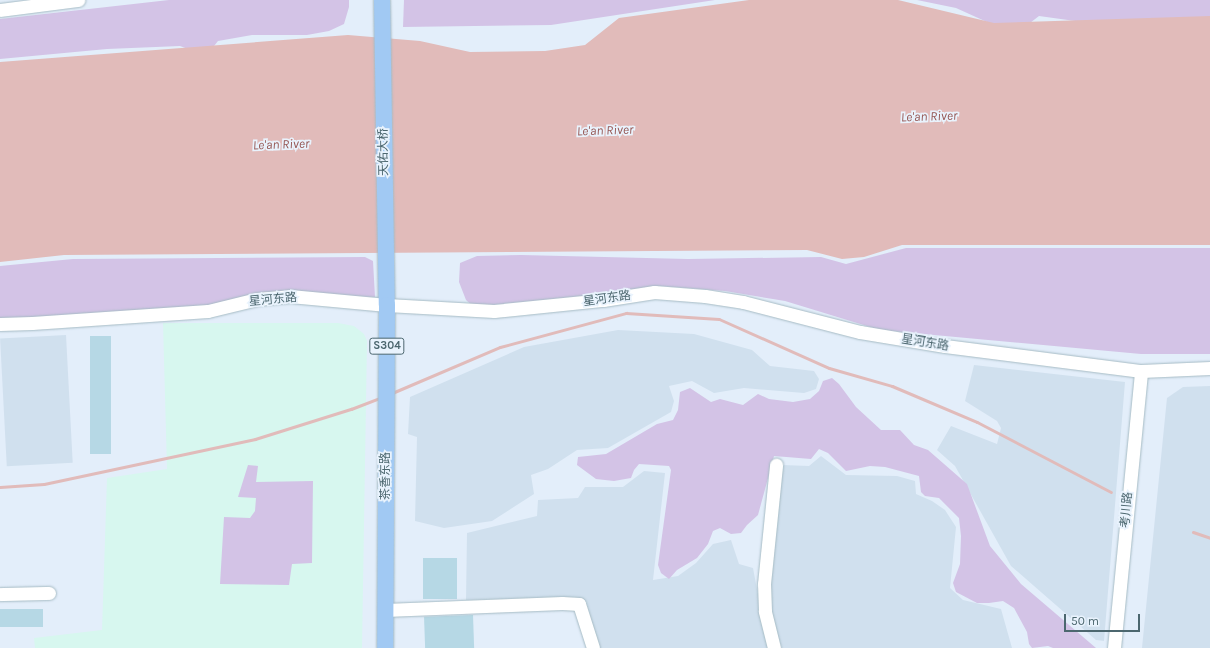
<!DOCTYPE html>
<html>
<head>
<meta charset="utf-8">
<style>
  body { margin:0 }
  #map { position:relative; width:1210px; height:648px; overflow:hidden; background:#e3eefa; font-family:Karla,"Noto Sans SC",sans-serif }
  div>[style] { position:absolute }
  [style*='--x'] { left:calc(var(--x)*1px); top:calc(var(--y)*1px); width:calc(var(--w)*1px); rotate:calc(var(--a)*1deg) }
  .residential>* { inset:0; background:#d0e0ee; transform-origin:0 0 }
  .medical>* { inset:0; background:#d7f7ef }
  .green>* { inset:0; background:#d3c3e6 }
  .water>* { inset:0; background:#e1bbba }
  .stream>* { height:3px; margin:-1.5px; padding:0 1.5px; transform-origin:1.5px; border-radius:1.5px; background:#e1bbba }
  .building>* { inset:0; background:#b6d8e5; transform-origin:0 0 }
  .roads { filter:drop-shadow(0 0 1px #a6bbc4) drop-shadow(0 0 1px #a6bbc4) }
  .minor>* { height:13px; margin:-6.5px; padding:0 6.5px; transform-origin:6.5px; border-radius:6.5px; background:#fff }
  .major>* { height:16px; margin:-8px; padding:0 8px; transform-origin:8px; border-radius:8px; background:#a1c9f3 }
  span { translate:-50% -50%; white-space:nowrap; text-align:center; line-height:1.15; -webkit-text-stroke:3.5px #e9f3fd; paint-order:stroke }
  .shield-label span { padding:1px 3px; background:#e9f3fd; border:1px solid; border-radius:3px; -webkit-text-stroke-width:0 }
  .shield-label { font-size:11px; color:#4c676f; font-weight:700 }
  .street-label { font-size:12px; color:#4c676f }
  .water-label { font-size:13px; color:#945451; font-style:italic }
  .scale { position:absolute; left:1064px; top:614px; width:76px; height:18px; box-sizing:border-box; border:2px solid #4c676f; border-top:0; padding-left:5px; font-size:12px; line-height:14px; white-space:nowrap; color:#4c676f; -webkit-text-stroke:3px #e9f3fd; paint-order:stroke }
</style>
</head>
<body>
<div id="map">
  <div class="residential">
    <div style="clip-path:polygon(618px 330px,694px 334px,752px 350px,770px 366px,814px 371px,819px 379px,816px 389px,804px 393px,744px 388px,714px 393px,692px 381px,669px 386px,674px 401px,671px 412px,608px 448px,577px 450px,548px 469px,531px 475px,534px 494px,492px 521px,444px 528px,415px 521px,417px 437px,408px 434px,410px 397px,524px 347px)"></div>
    <div style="left:66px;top:335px;width:128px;height:66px;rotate:87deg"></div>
    <div style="clip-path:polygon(974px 365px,1125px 382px,1104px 641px,1096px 640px,1011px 566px,955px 466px,937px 450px,951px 426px,997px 444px,1001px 428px,997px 421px,965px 401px)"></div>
    <div style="clip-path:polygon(1210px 386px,1210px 648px,1142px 648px,1167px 398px,1183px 387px)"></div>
    <div style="clip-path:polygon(821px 456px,846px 475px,897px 476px,915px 481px,916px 494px,932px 501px,945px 510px,956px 527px,950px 588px,963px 600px,1001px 609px,1012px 648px,782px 648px,770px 613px,769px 595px,782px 465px,809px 466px)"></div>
    <div style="clip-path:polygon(644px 471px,665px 473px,653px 580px,678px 576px,696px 563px,713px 544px,731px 540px,739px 564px,753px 568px,768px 648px,599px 648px,586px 601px,575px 597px,466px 600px,467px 533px,537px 516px,538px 500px,578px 498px,585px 487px,623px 487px)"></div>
  </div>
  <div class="medical">
    <div style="clip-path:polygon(163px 323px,338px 323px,354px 326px,364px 334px,367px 341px,362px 648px,35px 648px,34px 638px,102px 630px,107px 478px,167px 469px)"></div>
  </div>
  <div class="green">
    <div style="clip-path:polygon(169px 0,349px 0,349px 7px,344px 24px,329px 31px,307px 35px,252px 35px,218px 41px,210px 51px,196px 52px,180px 46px,107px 49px,0 59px,0 19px)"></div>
    <div style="clip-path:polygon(404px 0,715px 0,551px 25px,403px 27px)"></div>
    <div style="clip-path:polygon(917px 0,1210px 0,1210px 28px,1104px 25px,1039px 16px,1026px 26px,998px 27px,956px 8px)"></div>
    <div style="clip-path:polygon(906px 248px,1210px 248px,1210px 354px,1141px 354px,880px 330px,785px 301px,725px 291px,659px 286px,603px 294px,474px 307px,466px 300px,459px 282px,460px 263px,477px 256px,521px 255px,688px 259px,821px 257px,846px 264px)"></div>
    <div style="clip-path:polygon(365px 257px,373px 261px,375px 297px,340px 296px,271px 304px,187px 317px,0 319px,0 266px,73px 259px)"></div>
    <div style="clip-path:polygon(832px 378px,839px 384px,856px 407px,881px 430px,900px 430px,914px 445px,928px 450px,967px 484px,990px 546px,1021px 584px,1096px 648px,1053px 648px,1048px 646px,1032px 648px,1029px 644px,1027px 632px,1014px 608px,1003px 601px,989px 603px,977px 603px,956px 592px,953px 583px,960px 564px,961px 536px,959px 518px,939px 498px,925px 496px,921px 492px,919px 476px,885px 467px,870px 466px,846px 471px,828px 453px,819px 449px,811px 459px,774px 456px,758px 515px,747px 525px,741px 533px,731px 534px,720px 528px,713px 531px,708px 544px,697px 558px,677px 570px,669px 579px,661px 573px,658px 565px,671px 470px,669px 466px,639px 464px,634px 470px,631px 478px,614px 481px,596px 479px,577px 465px,578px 457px,606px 454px,657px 424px,673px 420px,678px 410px,680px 392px,690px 388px,711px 402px,720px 399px,743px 405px,758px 394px,769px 399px,793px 402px,810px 399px,819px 391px,823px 381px)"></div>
    <div style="clip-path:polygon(248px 465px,258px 466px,256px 482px,313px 481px,312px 563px,292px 564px,289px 585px,220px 584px,224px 517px,250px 518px,255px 511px,256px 498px,238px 497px)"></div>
  </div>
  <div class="water">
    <div style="clip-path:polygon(749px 0,898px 0,994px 23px,1210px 16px,1210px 245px,902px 245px,864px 257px,842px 259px,807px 250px,64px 255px,0 262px,0 62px,348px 35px,420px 41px,470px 52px,545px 51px,585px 45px,619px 18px)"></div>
  </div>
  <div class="stream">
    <div style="--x:392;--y:393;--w:117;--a:-23.1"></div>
    <div style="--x:500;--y:347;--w:131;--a:-15.1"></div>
    <div style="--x:626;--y:313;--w:93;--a:3.7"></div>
    <div style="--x:719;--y:319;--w:120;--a:24"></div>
    <div style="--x:829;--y:368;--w:66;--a:15.9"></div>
    <div style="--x:892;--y:386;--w:92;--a:23"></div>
    <div style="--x:977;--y:422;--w:151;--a:27.6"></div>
    <div style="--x:0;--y:487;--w:44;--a:-3.9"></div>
    <div style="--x:44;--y:484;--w:216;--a:-12"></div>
    <div style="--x:255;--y:439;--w:101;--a:-17.4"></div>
    <div style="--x:351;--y:409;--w:33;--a:-21"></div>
    <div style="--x:1193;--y:532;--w:18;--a:19"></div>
  </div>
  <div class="building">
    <div style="left:90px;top:336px;width:21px;height:118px"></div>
    <div style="left:423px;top:558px;width:34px;height:41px"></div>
    <div style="left:0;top:609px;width:43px;height:18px"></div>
    <div style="left:473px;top:615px;width:33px;height:49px;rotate:88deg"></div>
  </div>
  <div class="roads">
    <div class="minor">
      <div style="--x:0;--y:10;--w:79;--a:-7.3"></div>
      <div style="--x:0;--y:324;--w:32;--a:-2"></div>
      <div style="--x:32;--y:323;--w:176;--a:-3.9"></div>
      <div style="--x:208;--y:311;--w:50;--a:-13.8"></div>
      <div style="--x:257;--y:299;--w:33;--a:-5"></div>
      <div style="--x:290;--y:296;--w:97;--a:5.3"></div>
      <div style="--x:387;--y:305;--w:107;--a:3.2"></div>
      <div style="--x:494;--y:311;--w:110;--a:-5.8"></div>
      <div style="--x:603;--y:300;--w:52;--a:-8.9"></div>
      <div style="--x:654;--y:292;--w:51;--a:4.5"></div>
      <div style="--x:705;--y:296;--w:38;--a:9"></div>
      <div style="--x:743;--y:302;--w:121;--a:14.4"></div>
      <div style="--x:860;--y:332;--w:86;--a:9.4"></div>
      <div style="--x:945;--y:346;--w:198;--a:7.3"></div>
      <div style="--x:1141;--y:371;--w:69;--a:-2.5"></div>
      <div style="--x:0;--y:594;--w:49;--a:-1.2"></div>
      <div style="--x:385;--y:610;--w:177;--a:-2.3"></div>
      <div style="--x:562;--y:603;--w:17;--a:3"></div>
      <div style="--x:579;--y:604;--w:46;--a:72.3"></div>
      <div style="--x:774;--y:648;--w:38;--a:-104"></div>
      <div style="--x:765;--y:611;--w:27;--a:-92"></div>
      <div style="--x:764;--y:584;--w:120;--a:-84.2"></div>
      <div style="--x:1114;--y:648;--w:278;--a:-84.4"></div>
    </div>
    <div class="major">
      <div style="--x:382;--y:0;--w:305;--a:89.1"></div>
      <div style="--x:387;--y:305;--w:343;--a:90.3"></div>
    </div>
  </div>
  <div class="shield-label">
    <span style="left:387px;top:346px">S304</span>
  </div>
  <div class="street-label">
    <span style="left:384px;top:152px;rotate:-91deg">天佑大桥</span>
    <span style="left:607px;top:299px;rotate:-8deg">星河东路</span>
    <span style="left:273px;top:300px;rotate:-5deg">星河东路</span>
    <span style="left:925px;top:343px;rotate:9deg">星河东路</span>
    <span style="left:386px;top:476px;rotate:-90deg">茶香东路</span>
    <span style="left:1127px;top:510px;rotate:-85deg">考川路</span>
  </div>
  <div class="water-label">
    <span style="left:929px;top:117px;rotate:-2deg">Le'an River</span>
    <span style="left:605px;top:131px;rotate:-2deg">Le'an River</span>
    <span style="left:281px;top:145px;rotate:-2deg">Le'an River</span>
  </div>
  <div class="scale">50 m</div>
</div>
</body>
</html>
